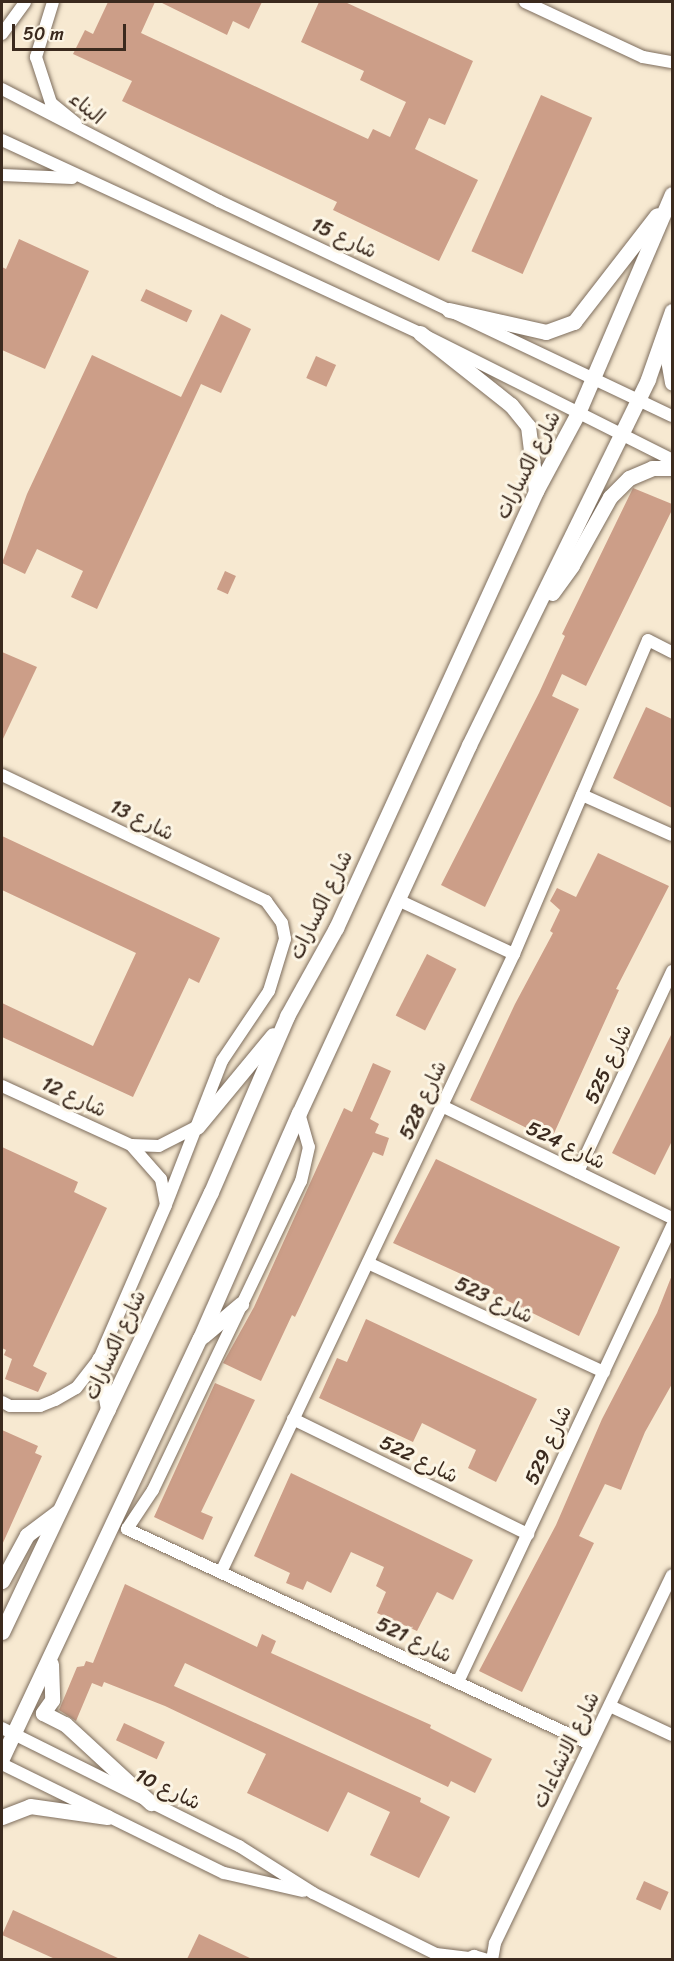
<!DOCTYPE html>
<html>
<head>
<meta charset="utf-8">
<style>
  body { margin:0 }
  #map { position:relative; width:674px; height:1961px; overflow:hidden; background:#f7e9d1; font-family:Sriracha,"Playpen Sans Arabic",sans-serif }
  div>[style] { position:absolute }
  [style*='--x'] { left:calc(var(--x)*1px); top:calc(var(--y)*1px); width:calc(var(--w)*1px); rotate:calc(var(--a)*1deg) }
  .building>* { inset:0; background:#cc9e88; transform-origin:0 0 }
  .roads { filter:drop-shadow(0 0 2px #7d6d5d) drop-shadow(0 0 2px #7d6d5d) }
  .minor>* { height:12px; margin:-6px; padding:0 6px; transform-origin:6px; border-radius:6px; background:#fff }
  .tertiary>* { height:15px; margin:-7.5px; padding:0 7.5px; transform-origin:7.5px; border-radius:7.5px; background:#fff }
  span { translate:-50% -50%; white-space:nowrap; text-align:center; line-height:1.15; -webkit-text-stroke:6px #fcf5e5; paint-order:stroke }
  .street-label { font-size:20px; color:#3b2a1e }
  .frame { position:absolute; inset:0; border:3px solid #3b2a1e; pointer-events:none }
  .scale { position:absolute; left:12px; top:24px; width:114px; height:27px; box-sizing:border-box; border:3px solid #3b2a1e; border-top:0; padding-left:8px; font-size:18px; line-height:21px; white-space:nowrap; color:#3b2a1e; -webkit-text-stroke:4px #fcf5e5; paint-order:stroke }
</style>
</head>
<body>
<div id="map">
  <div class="building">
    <div style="clip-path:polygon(108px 2px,155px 2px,141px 33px,368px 139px,373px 129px,390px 137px,406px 102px,360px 80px,364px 71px,301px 42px,319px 2px,345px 2px,473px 61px,445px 125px,429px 118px,415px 149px,478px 180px,439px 261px,333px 210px,337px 202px,122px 101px,132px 81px,73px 54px,85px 30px,93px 34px)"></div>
    <div style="clip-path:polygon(160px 2px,262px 2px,249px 29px,233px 21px,227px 35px)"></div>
    <div style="left:541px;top:95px;width:56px;height:171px;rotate:24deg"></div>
    <div style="clip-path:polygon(19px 239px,89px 271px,45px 369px,2px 350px,2px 267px,6px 269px)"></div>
    <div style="left:146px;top:289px;width:51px;height:13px;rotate:25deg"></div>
    <div style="clip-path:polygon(221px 314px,251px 329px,221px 393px,201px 384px,97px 609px,71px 597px,83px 571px,37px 549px,25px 574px,2px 563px,27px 494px,92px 355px,181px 397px)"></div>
    <div style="left:316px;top:356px;width:22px;height:24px;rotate:24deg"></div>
    <div style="clip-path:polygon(633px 488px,672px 504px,672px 510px,586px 686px,562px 674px,552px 696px,579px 709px,485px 907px,441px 885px,539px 693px,565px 636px,562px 634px)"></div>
    <div style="left:225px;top:571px;width:12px;height:20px;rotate:24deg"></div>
    <div style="clip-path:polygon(2px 652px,37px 667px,2px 741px)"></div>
    <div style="clip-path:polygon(646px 707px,672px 719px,672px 808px,613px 778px)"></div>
    <div style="clip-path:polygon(2px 836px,220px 938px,199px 983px,189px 978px,133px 1097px,2px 1037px,2px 1003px,93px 1046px,136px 953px,2px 890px)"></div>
    <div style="clip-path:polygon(598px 853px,669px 886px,616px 989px,619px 990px,551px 1140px,470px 1100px,515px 1004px,553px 933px,550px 931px,560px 910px,550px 901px,557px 888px,576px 897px)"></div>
    <div style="left:427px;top:954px;width:33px;height:69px;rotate:27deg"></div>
    <div style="clip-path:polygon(672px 1033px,672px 1141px,655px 1175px,612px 1153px)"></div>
    <div style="clip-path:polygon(373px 1063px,391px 1071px,370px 1119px,379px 1124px,375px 1133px,389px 1138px,383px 1156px,373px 1152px,295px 1317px,292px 1315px,261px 1381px,223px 1363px,254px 1307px,344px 1108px,352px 1112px)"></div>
    <div style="clip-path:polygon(2px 1147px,78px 1182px,74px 1192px,107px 1208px,33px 1366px,47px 1373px,38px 1392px,5px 1379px,12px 1359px,4px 1355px,6px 1350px,2px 1348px)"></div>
    <div style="clip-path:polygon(436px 1159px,620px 1247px,579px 1336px,492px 1293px,494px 1289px,393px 1243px)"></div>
    <div style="clip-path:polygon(672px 1275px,672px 1384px,645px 1432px,621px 1490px,605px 1484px,579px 1536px,594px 1543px,522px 1692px,479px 1671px,556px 1525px,602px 1419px,657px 1313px)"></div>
    <div style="clip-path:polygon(366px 1319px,537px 1399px,496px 1482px,468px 1468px,476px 1450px,422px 1423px,413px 1442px,319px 1398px,337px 1358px,347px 1362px)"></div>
    <div style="clip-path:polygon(215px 1383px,255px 1400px,201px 1512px,213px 1517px,203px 1540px,154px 1517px)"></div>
    <div style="clip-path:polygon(2px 1430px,38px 1446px,35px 1453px,42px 1456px,2px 1545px)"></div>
    <div style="clip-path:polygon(291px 1473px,473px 1560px,453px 1600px,437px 1592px,417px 1631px,377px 1613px,386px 1592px,376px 1586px,384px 1567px,351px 1552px,331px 1593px,307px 1581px,303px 1590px,286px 1583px,290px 1573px,254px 1556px)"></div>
    <div style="clip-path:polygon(125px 1584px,257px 1647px,262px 1634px,276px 1641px,271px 1653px,431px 1725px,430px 1728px,492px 1759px,475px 1793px,451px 1781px,448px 1787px,185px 1663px,174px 1686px,421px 1798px,420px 1802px,450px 1817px,419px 1878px,370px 1855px,390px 1812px,348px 1792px,328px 1832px,247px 1793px,266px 1754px,165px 1706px,104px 1682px,102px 1687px,92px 1683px,76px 1721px,59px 1710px,77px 1667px,84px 1666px,86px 1661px,93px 1663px)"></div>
    <div style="left:124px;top:1723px;width:45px;height:19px;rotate:25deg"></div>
    <div style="left:644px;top:1881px;width:27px;height:20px;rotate:24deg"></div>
    <div style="clip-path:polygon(13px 1910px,120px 1959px,55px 1959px,2px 1935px)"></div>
    <div style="clip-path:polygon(199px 1934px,252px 1959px,187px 1959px)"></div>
  </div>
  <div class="roads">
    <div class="minor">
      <div style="--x:53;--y:2;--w:58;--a:107.2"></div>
      <div style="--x:36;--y:57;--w:48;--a:71.9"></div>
      <div style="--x:51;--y:103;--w:32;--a:39"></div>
      <div style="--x:525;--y:2;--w:130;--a:25"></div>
      <div style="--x:643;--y:57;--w:29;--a:10"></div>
      <div style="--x:2;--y:34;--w:39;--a:-54"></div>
      <div style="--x:2;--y:89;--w:244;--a:27.3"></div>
      <div style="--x:219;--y:201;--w:501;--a:25.39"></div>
      <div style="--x:2;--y:140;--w:460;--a:24.8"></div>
      <div style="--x:420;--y:333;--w:282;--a:26.7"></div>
      <div style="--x:2;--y:175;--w:70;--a:2.5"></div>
      <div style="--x:2;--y:775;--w:293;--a:25.5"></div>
      <div style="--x:266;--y:901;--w:27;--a:54"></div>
      <div style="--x:282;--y:923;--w:16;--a:79"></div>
      <div style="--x:285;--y:939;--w:54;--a:107.1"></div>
      <div style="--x:269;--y:991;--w:84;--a:123.9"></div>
      <div style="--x:222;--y:1061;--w:155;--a:111.3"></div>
      <div style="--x:166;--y:1205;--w:168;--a:113.5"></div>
      <div style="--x:99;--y:1359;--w:37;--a:128"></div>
      <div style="--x:76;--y:1388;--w:24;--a:150"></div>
      <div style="--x:55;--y:1400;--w:16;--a:158"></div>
      <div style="--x:40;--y:1406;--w:30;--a:180"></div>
      <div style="--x:10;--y:1406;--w:9;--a:-153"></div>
      <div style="--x:582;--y:795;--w:98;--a:24"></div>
      <div style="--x:398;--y:900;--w:128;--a:25"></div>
      <div style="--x:2;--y:1086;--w:142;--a:24.6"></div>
      <div style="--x:131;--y:1145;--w:45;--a:48.6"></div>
      <div style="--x:161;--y:1179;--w:25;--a:79"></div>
      <div style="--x:442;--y:1106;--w:256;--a:26"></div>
      <div style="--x:299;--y:1113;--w:35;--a:74"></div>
      <div style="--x:309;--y:1147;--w:35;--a:103"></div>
      <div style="--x:301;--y:1181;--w:343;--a:115.6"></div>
      <div style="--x:153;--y:1490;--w:47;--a:123.7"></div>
      <div style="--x:127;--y:1529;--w:510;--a:24.91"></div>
      <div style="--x:131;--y:1145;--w:28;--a:2"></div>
      <div style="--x:159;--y:1146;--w:42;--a:-27.2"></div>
      <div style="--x:578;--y:1172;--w:222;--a:-64.9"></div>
      <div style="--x:368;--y:1263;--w:260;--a:24.8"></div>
      <div style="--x:293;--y:1419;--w:262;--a:26.1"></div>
      <div style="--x:222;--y:1570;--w:682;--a:-64.64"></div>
      <div style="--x:514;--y:954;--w:341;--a:-66.9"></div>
      <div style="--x:648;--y:640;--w:27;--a:27"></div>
      <div style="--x:458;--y:1682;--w:504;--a:-64.86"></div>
      <div style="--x:610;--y:1706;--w:68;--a:25.1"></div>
      <div style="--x:2;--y:1728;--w:265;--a:26.5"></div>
      <div style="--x:239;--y:1846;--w:88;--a:32.4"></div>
      <div style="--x:313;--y:1893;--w:137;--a:26.4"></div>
      <div style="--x:436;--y:1954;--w:31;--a:7"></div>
      <div style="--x:2;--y:1764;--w:247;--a:26.2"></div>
      <div style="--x:224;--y:1873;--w:81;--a:12.8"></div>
      <div style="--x:464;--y:1960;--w:11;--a:-22"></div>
      <div style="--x:474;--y:1956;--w:14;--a:17"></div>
      <div style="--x:492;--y:1960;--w:17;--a:-80"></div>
      <div style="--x:495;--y:1943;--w:408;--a:-64.3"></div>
    </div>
    <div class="tertiary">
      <div style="--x:449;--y:310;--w:99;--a:12.8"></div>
      <div style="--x:546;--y:332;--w:30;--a:-20"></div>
      <div style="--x:574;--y:322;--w:135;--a:-52.2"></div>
      <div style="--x:420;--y:333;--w:116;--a:38.4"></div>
      <div style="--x:511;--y:405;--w:27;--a:51"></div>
      <div style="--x:528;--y:426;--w:65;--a:83"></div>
      <div style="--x:670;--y:336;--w:18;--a:99"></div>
      <div style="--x:667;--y:354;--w:29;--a:80"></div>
      <div style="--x:552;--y:593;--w:34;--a:-54"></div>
      <div style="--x:572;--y:565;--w:78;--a:-60.8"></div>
      <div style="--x:610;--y:497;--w:27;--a:-45"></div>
      <div style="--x:629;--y:478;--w:25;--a:-23"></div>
      <div style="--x:652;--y:468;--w:20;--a:0"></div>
      <div style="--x:197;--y:1127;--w:119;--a:-50.4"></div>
      <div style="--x:203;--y:1336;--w:50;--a:-40.1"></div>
      <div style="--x:99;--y:1359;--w:51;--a:79.8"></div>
      <div style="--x:2;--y:1581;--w:52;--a:-61.5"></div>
      <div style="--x:27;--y:1535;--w:40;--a:-37"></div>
      <div style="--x:2;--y:1632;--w:487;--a:-64.6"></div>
      <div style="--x:211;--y:1192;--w:192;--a:-66.6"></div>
      <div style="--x:287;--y:1016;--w:101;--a:-60.9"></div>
      <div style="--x:336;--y:928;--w:481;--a:-65.4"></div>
      <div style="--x:536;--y:491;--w:89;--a:-61.7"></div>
      <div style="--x:578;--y:413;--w:238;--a:-66.8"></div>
      <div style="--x:51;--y:1664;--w:36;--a:88"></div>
      <div style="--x:52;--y:1700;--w:16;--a:125"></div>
      <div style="--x:43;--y:1713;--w:25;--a:27"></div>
      <div style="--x:65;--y:1724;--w:117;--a:42.6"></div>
      <div style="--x:2;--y:1758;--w:464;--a:-64.8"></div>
      <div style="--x:200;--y:1338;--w:246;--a:-66.3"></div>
      <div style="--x:299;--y:1113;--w:405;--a:-65.2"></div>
      <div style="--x:469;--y:745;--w:407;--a:-63.9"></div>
      <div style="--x:648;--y:379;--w:72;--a:-70.6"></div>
      <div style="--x:2;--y:1817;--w:30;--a:-21"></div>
      <div style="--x:30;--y:1806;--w:78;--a:8.1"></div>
    </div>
  </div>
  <div class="street-label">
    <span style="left:87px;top:108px;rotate:40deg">البناء</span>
    <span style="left:344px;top:238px;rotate:25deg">شارع 15</span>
    <span style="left:528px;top:465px;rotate:-63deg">شارع الكسارات</span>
    <span style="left:142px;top:820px;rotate:26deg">شارع 13</span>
    <span style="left:321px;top:905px;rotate:-64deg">شارع الكسارات</span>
    <span style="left:608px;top:1064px;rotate:-65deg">شارع 525</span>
    <span style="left:74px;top:1097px;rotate:25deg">شارع 12</span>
    <span style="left:423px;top:1100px;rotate:-65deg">شارع 528</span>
    <span style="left:566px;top:1145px;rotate:26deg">شارع 524</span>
    <span style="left:494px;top:1300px;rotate:25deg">شارع 523</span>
    <span style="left:115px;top:1345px;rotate:-65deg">شارع الكسارات</span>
    <span style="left:548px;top:1445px;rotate:-65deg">شارع 529</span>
    <span style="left:419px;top:1459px;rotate:26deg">شارع 522</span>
    <span style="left:414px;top:1640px;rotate:25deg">شارع 521</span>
    <span style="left:566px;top:1750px;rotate:-64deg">شارع الانشاءات</span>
    <span style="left:168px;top:1789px;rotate:26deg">شارع 10</span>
  </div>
  <div class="frame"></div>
  <div class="scale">50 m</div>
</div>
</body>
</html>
